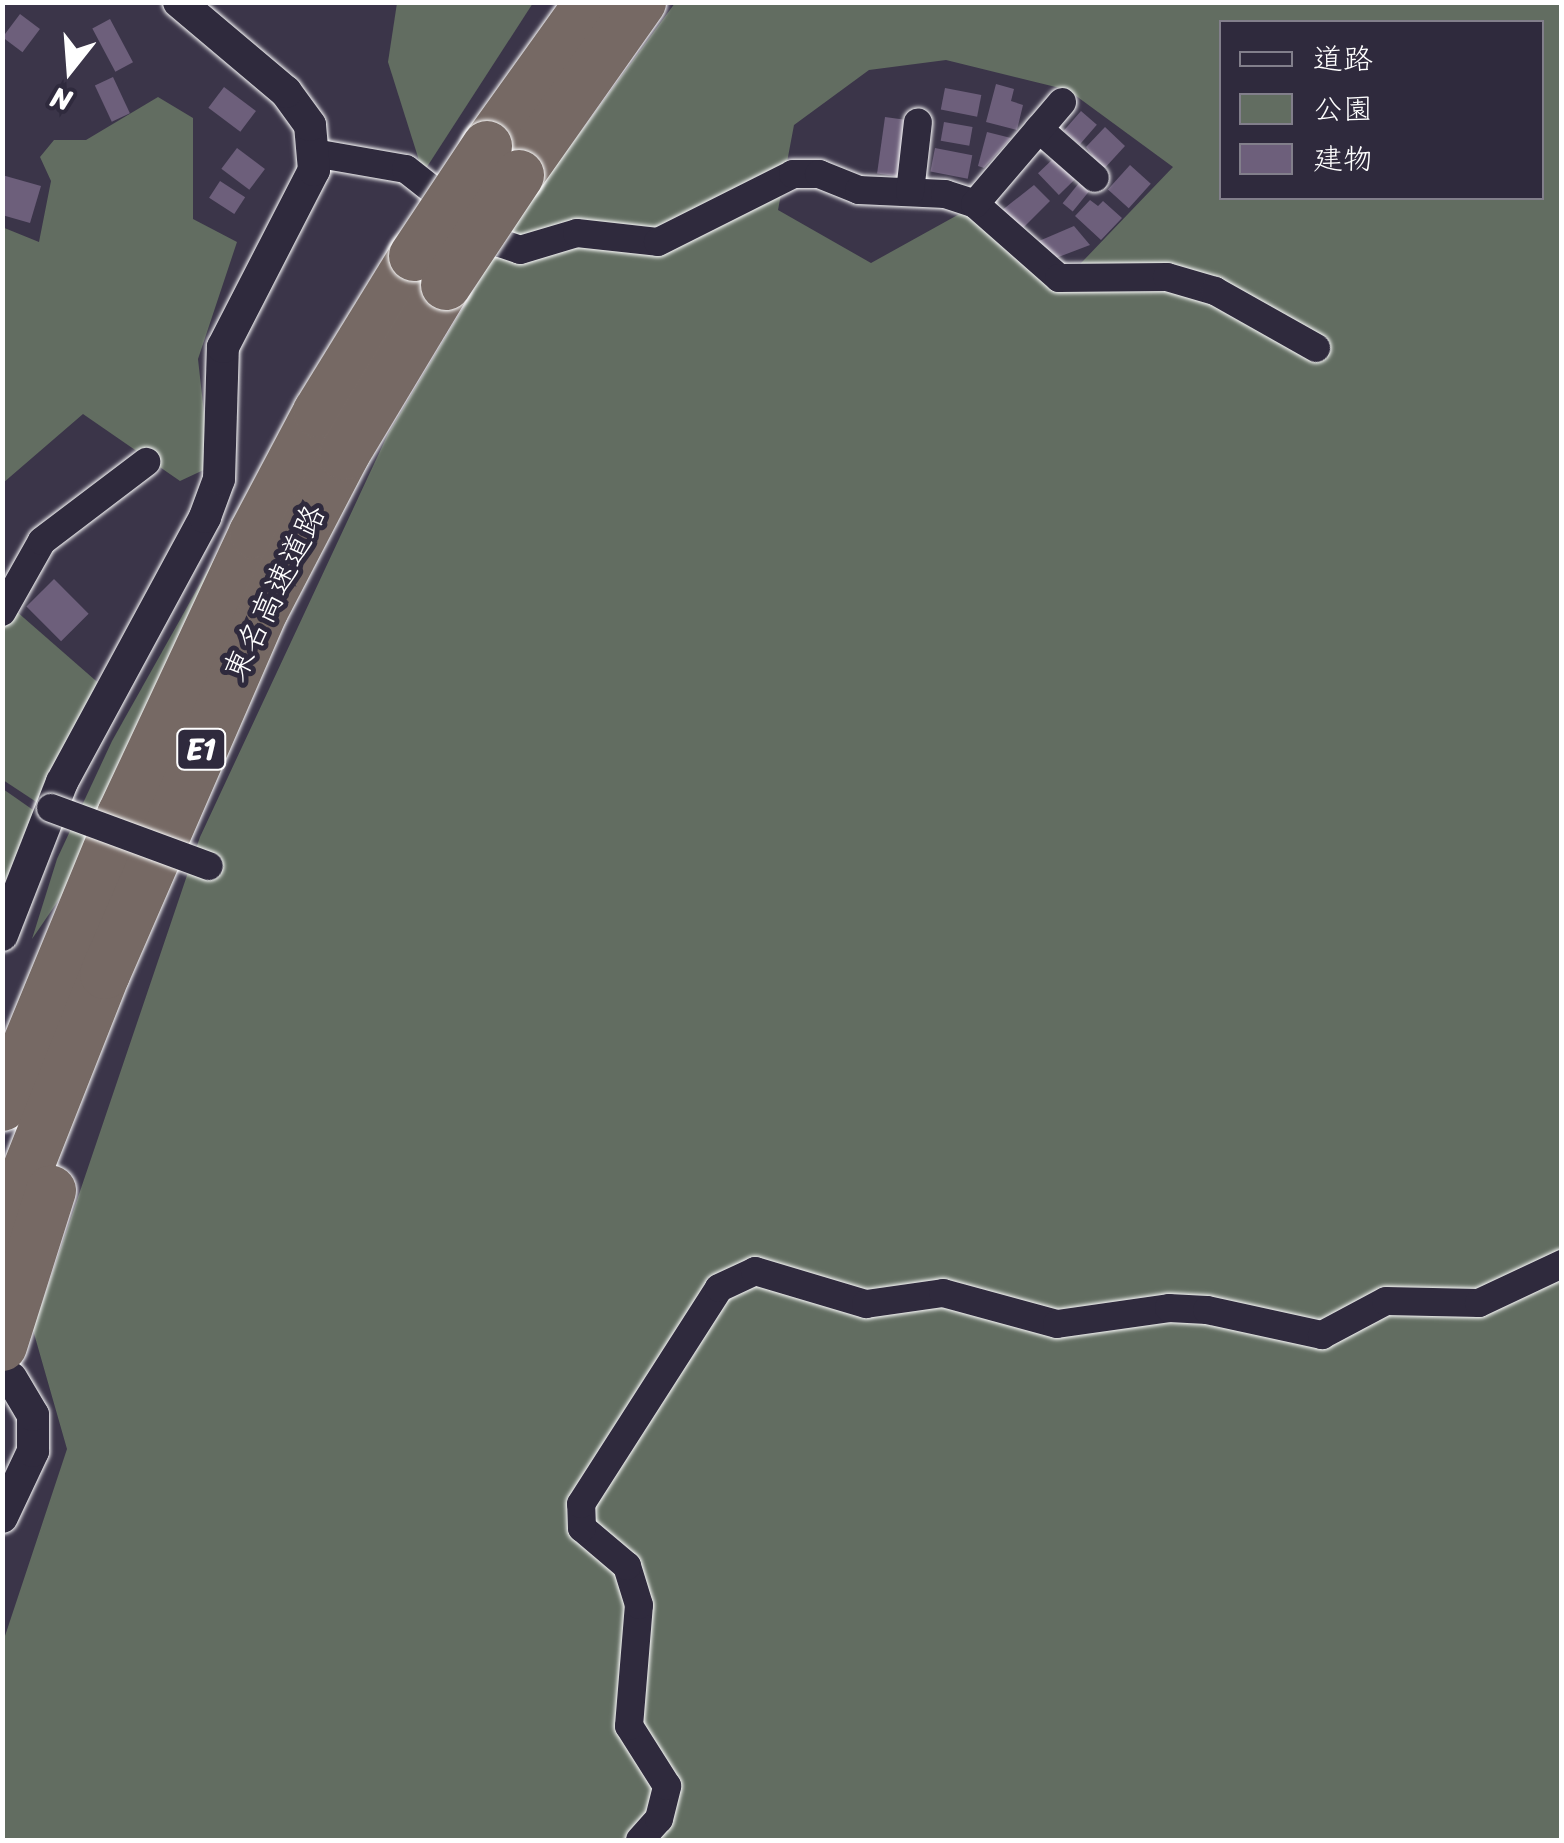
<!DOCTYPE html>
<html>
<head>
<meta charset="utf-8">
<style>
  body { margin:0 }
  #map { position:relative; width:1564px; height:1843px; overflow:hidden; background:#3b3549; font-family:Sriracha,"Klee One",sans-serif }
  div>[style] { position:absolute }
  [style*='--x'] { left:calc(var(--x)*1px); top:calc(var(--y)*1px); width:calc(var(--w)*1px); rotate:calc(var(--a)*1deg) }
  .green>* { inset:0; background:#626d61 }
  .building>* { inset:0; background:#6d5f7b; transform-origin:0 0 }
  .roads { filter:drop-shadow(0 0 2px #fff) drop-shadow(0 0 2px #fff) }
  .minor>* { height:28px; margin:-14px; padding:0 14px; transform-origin:14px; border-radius:14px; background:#2f2a3d }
  .tertiary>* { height:32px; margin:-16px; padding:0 16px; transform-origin:16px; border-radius:16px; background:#2f2a3d }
  .motorway>* { height:50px; margin:-25px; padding:0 25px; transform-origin:25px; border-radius:25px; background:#766964 }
  .bridges { filter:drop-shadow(0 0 2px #fff) drop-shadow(0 0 2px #fff) }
  .minor-bridge>* { height:28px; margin:-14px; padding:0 14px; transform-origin:14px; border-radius:14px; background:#2f2a3d }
  .motorway-bridge>* { height:50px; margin:-25px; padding:0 25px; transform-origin:25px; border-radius:25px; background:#766964 }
  span { translate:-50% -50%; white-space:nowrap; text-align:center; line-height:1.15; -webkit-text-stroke:10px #2f2a3d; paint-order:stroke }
  .shield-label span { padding:2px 8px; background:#2f2a3d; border:2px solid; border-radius:8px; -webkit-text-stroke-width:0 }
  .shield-label { font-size:30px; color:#fff; font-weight:700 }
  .street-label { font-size:32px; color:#fff }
  .frame { position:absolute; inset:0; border:5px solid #fff; pointer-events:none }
  .legend { position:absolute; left:1219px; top:20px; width:325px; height:180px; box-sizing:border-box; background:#2f2a3d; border:2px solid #827f8b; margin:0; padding:12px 18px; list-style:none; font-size:30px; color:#fff }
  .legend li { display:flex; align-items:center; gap:20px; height:50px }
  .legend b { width:50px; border:2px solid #827f8b }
  .north { position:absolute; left:20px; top:20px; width:100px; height:100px; -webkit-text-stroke:8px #2f2a3d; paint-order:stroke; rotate:197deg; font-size:28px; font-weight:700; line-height:40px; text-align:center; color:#fff }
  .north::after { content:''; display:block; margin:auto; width:35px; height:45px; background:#fff; clip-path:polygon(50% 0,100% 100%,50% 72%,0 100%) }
</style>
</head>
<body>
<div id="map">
  <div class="green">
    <div style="clip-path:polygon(397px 3px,533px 3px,423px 173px,388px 62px)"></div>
    <div style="clip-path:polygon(evenodd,675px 3px,1561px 3px,1561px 1840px,3px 1840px,3px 1642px,67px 1449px,33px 1330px,200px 837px,388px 434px,511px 227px,675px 3px,1222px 22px,1542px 22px,1542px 198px,1222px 198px,1222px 22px,675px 3px,946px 60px,1068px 90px,1173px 167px,1061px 284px,963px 212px,871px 263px,778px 210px,794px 125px,869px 70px,946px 60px)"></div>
    <div style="clip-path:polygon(158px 97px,193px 118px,193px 219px,237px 242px,198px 359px,210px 467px,180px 481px,83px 414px,3px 483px,2px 227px,39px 242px,51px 181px,40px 157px,54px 140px,86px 140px)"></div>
    <div style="clip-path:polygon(232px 527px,80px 869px,32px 939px,57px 859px,112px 741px)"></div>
    <div style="clip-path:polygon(16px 611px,103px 687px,44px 807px,3px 780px,2px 629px)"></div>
    <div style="clip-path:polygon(3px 789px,36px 812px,3px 902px)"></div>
  </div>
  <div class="building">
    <div style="left:20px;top:14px;width:25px;height:29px;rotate:37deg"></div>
    <div style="left:110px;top:19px;width:49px;height:20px;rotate:62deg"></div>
    <div style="left:113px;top:77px;width:40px;height:20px;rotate:65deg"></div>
    <div style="clip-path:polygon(996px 84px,1014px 89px,1011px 101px,1023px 105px,1017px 130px,986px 122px)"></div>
    <div style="left:224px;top:87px;width:40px;height:26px;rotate:37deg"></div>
    <div style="left:945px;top:88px;width:37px;height:22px;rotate:11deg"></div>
    <div style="left:1081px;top:111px;width:21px;height:26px;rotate:41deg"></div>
    <div style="left:885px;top:117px;width:22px;height:57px;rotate:8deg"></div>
    <div style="left:944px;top:122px;width:29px;height:19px;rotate:10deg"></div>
    <div style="clip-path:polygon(1105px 127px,1125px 146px,1103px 170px,1086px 147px)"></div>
    <div style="clip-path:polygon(987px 132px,1011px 138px,984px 168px,978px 166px)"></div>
    <div style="left:237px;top:148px;width:35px;height:26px;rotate:37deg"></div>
    <div style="left:935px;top:148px;width:38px;height:24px;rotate:11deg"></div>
    <div style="left:1056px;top:156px;width:30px;height:25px;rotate:46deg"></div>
    <div style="left:1130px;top:165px;width:28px;height:33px;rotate:42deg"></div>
    <div style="clip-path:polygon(2px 175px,41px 186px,30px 223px,2px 215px)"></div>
    <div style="left:220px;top:181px;width:30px;height:20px;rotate:33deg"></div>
    <div style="left:1079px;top:183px;width:13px;height:26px;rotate:39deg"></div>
    <div style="clip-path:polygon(1034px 185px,1050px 201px,1020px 231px,1001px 211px)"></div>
    <div style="clip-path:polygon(1090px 200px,1098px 206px,1103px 201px,1122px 218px,1101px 240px,1075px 216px)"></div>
    <div style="clip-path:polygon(1074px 226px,1090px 245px,1048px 261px,1039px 241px)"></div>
    <div style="left:54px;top:579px;width:49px;height:39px;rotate:45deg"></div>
  </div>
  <div class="roads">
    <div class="minor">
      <div style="--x:1039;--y:129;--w:74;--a:41.2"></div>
      <div style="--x:314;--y:153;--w:93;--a:9.9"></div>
      <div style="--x:406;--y:169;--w:120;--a:38.2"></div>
      <div style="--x:500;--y:243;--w:21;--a:19"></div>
      <div style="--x:520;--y:250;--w:59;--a:-16.6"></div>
      <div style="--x:577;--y:233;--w:81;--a:6.3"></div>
      <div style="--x:658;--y:242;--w:151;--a:-26.7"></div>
      <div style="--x:793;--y:174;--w:26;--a:0"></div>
      <div style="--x:819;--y:174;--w:43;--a:21.8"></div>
      <div style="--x:859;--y:190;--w:86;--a:2.7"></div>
      <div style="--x:945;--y:194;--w:32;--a:18"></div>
      <div style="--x:975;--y:204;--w:112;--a:41.4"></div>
      <div style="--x:1059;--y:278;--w:108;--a:-0.5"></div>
      <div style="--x:1167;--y:277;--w:50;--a:16.3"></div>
      <div style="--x:1215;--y:291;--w:116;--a:29.4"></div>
      <div style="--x:910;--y:192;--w:70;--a:-83.5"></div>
      <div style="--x:975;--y:204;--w:134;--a:-49.5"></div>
      <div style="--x:2;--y:612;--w:81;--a:-60.6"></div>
      <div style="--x:42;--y:541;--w:131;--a:-37.2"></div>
      <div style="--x:640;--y:1840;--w:28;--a:-48"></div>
      <div style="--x:659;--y:1819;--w:34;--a:-76"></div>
      <div style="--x:667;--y:1786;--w:71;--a:-122.3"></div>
      <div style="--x:629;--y:1726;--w:121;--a:-85.3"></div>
      <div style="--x:639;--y:1605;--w:41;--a:-107.1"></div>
      <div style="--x:627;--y:1566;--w:59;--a:-139.8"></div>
      <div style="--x:582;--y:1528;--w:24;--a:-92"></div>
      <div style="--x:581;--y:1504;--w:256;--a:-57.4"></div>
      <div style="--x:719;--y:1288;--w:40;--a:-25"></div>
      <div style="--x:755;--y:1271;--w:116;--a:16.6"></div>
      <div style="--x:866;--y:1304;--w:78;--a:-8.1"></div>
      <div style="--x:943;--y:1293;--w:118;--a:15.2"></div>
      <div style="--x:1057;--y:1324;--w:113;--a:-8.1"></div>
      <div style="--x:1169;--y:1308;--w:38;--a:3"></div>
      <div style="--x:1207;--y:1310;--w:118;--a:12.3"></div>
      <div style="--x:1322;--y:1335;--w:72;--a:-28"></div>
      <div style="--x:1386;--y:1301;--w:93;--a:1.2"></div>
      <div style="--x:1479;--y:1303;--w:92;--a:-25.2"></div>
    </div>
    <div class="tertiary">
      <div style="--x:2;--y:935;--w:164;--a:-68.6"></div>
      <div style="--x:62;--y:782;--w:301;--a:-61.6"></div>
      <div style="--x:205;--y:517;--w:40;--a:-69.8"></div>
      <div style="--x:219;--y:479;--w:132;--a:-88.3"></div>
      <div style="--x:223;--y:347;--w:199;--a:-62.8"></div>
      <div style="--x:314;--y:170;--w:45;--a:-95.1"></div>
      <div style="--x:310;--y:125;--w:41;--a:-126"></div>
      <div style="--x:286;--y:92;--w:140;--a:-139.9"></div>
      <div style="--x:2;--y:1517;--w:73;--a:-64.8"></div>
      <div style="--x:33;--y:1451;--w:36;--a:-90"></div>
      <div style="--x:33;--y:1415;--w:43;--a:-120.7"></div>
    </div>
    <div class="motorway">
      <div style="--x:487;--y:146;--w:177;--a:-54.4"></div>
      <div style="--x:519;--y:175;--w:212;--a:-54.8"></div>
      <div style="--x:2;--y:1106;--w:315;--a:-67.6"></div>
      <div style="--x:122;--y:815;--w:311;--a:-64.9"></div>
      <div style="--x:254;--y:533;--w:137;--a:-62.1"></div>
      <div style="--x:318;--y:412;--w:183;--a:-58.4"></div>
      <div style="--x:2;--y:1234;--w:280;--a:-68.4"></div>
      <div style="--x:105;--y:974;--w:398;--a:-66.5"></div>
      <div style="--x:264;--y:609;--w:174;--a:-62.5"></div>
      <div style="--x:344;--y:455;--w:198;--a:-59"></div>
      <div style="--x:2;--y:1346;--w:163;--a:-72.5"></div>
    </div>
  </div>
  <div class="bridges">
    <div class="minor-bridge">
      <div style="--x:51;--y:808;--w:168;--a:20.2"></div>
    </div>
    <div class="motorway-bridge">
      <div style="--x:414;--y:256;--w:132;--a:-56.4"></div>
      <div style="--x:446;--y:285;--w:132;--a:-56.4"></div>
    </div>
  </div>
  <div class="shield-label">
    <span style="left:201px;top:749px">E1</span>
  </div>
  <div class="street-label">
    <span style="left:275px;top:593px;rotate:-64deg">東名高速道路</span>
  </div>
  <div class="frame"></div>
  <ul class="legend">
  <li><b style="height:12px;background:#2f2a3d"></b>道路</li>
  <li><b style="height:28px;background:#626d61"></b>公園</li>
  <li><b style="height:28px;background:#6d5f7b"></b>建物</li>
  </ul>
  <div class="north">N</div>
</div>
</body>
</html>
